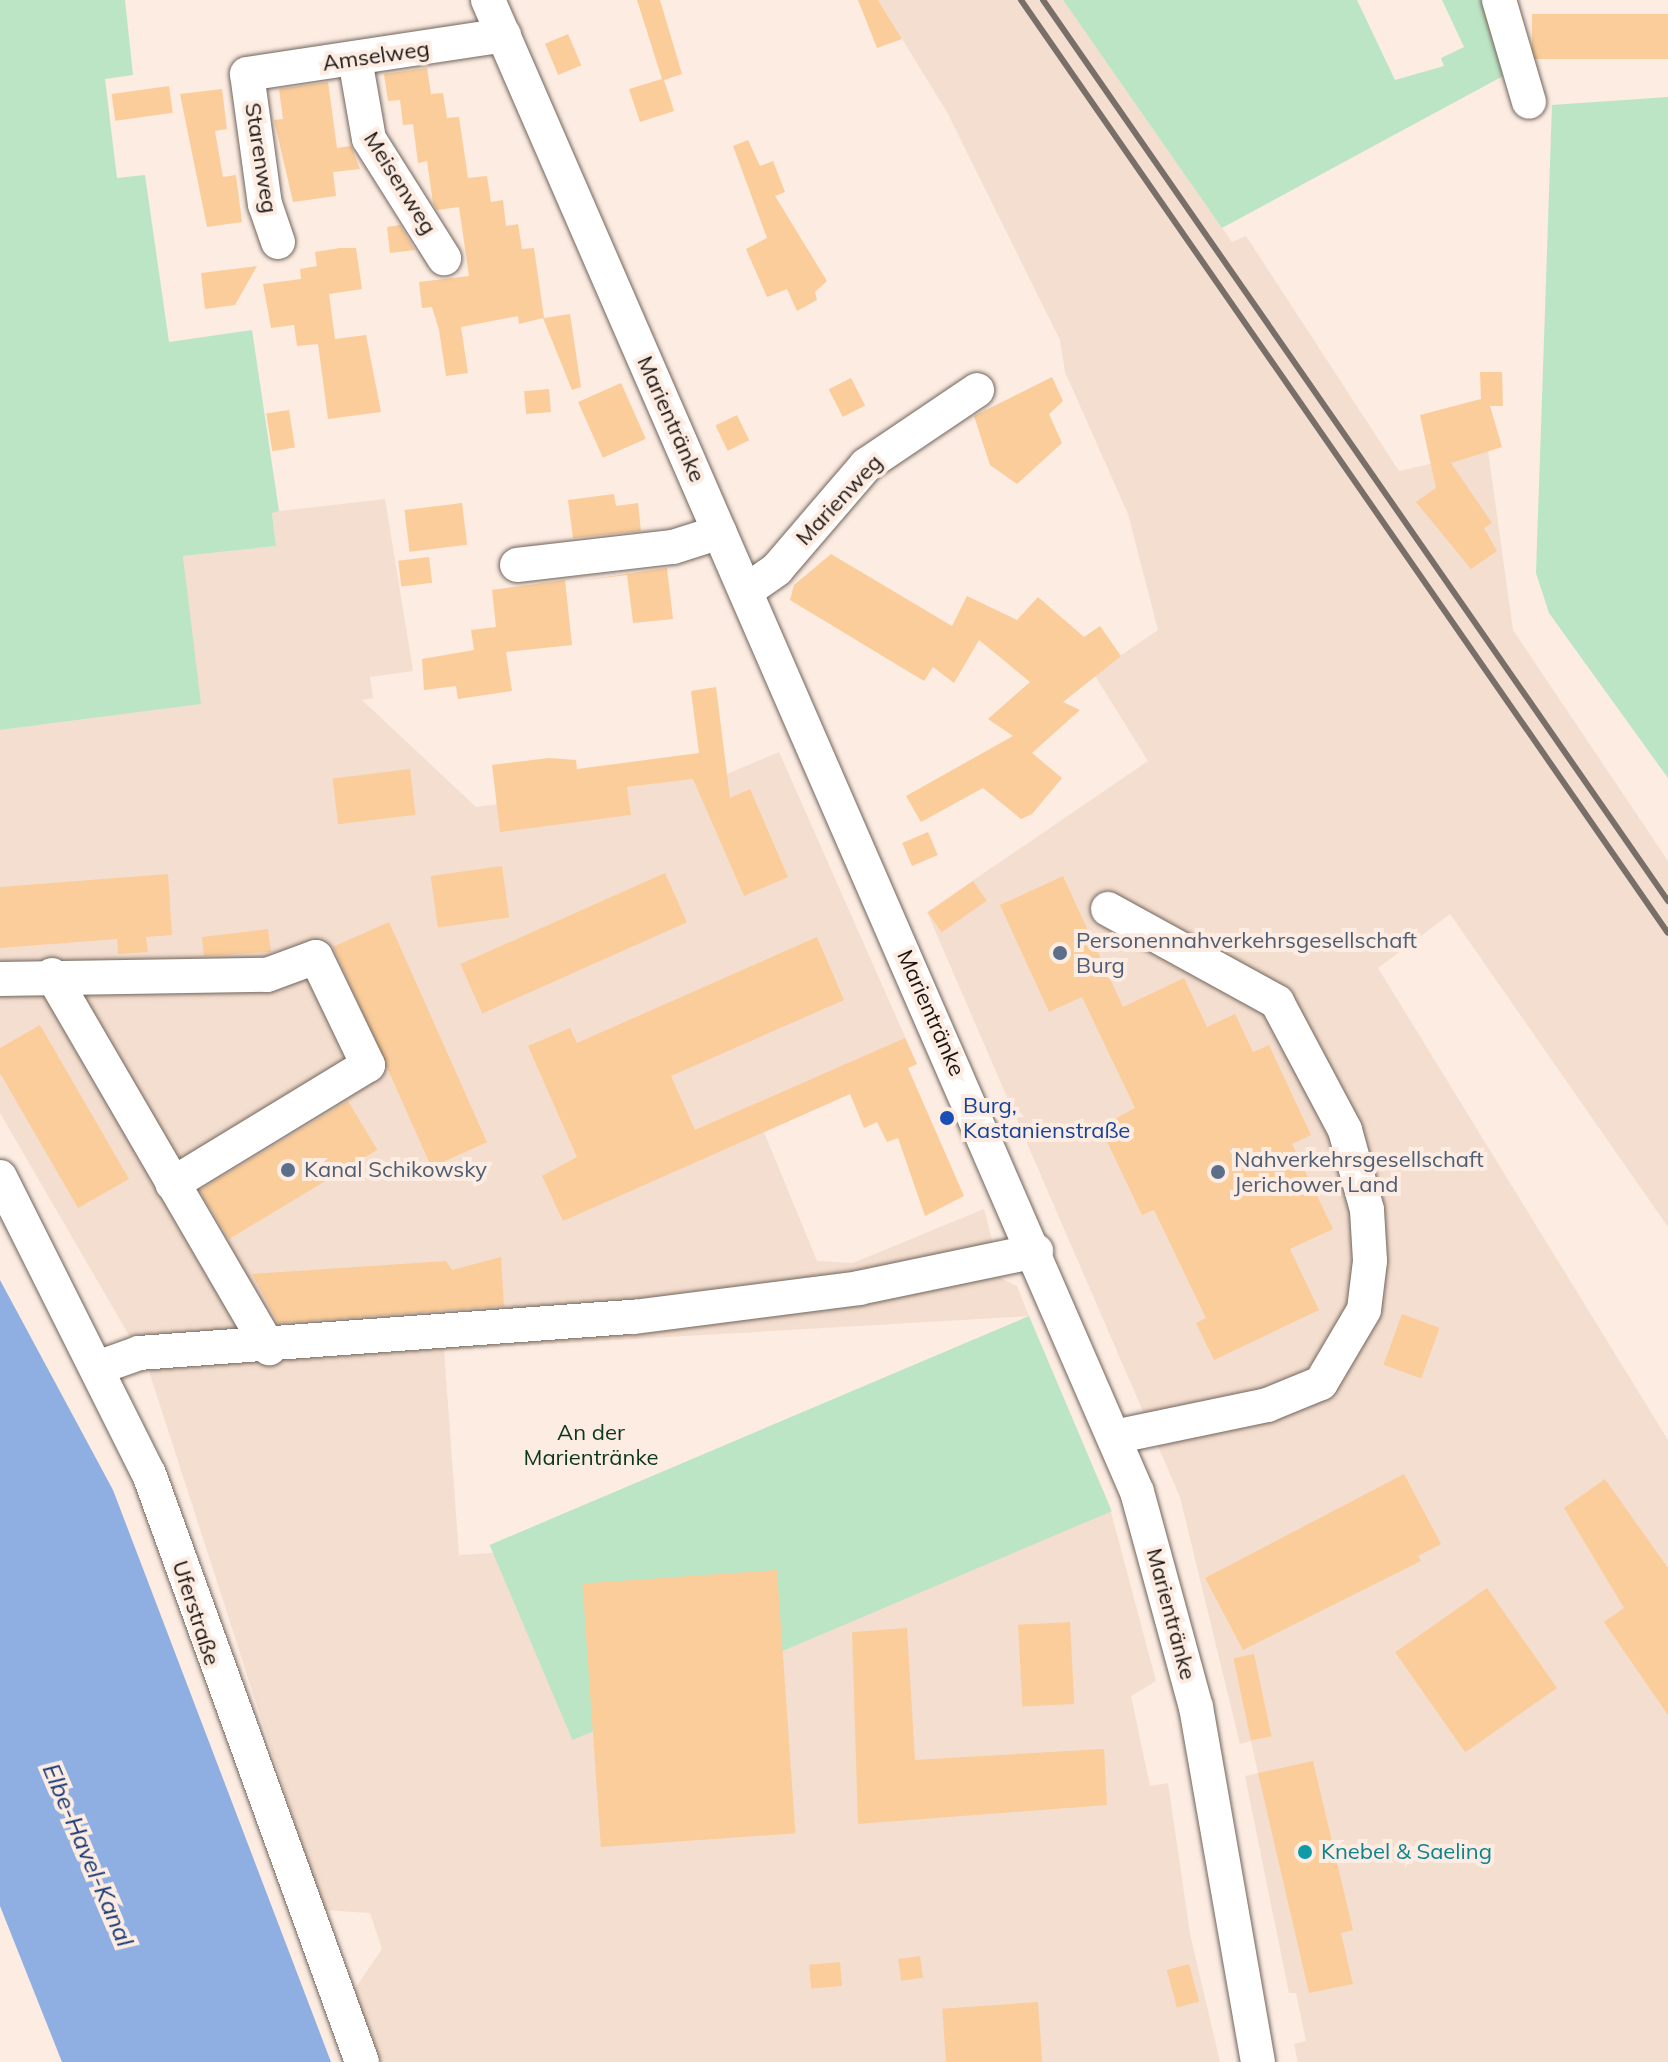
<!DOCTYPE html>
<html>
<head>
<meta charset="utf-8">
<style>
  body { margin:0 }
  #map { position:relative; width:1668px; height:2062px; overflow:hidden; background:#fcece2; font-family:Mulish,sans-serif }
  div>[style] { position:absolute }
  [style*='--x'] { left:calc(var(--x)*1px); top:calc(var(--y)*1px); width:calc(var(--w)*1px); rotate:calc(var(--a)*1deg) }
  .built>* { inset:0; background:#f4decf }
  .green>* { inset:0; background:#bce5c5; transform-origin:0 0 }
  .water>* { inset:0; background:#8faee2 }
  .building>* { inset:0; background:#fbcd9b; transform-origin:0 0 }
  .roads { filter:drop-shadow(0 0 2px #72655c) drop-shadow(0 0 2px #72655c) }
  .minor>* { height:34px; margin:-17px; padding:0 17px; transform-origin:17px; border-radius:17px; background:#fff }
  .rail>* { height:6px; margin:-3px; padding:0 3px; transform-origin:3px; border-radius:3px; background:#796f69 }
  .dots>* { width:22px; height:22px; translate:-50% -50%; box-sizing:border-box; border:4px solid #fcece2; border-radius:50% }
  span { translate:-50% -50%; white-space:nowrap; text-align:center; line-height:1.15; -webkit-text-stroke:8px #fcece2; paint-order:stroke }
  .street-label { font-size:22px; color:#1b1512 }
  .service-label { font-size:22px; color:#4e5e75 }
  .left { translate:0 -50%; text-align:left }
  .transit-label { font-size:22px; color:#164399 }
  .park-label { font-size:22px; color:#0c371b }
  .culture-label { font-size:22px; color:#0d838f }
  .water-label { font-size:24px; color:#163876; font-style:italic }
</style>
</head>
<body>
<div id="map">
  <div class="built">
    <div style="clip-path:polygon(878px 0,1063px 0,1232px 242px,1246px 236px,1399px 471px,1488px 451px,1513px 630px,1668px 861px,1668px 1227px,1450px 914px,1378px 968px,1668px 1440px,1668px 2062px,1298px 2062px,1294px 2044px,1306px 2041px,1296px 1993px,1289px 1993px,1245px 1776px,1258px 1773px,1251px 1741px,1240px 1744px,1180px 1497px,927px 912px,1148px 761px,1094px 674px,1158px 630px,1128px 514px,1065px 372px,1060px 340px,947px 112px)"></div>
    <div style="clip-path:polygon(385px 499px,413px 671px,370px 677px,373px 698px,362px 700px,476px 807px,727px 774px,779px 752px,917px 1064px,764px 1132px,817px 1261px,853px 1263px,984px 1209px,1002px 1279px,1017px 1286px,1029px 1316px,444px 1350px,459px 1555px,1111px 1512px,1156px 1681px,1131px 1696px,1150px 1786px,1168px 1783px,1190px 1934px,1220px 2062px,380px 2062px,354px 1990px,382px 1949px,370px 1913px,323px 1910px,148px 1368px,0 1113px,0 730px,200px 704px,183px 556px,276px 546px,272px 512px)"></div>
  </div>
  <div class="green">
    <div style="clip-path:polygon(0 0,125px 0,133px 75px,105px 79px,117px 178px,145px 175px,169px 342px,252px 330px,279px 511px,272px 513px,276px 546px,183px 556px,201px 704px,0 730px)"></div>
    <div style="clip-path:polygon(1063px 0,1357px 0,1395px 80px,1444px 66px,1441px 58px,1464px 47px,1442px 0,1489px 0,1505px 75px,1222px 228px)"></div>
    <div style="clip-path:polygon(1668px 97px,1668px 778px,1549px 613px,1536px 573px,1552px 105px)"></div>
    <div style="left:1029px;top:1316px;width:212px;height:586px;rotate:67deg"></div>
  </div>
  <div class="water">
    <div style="clip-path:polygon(0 1280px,113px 1490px,331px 2062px,62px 2062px,0 1906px)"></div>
  </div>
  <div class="building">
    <div style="clip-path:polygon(637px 0,660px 0,682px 74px,664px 80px,674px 111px,640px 122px,629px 89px,662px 79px)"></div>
    <div style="clip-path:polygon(858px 0,878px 0,902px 39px,877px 48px)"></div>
    <div style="left:1668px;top:14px;width:45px;height:136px;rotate:90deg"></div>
    <div style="left:568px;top:34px;width:34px;height:25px;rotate:67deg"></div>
    <div style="clip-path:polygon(427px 68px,431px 94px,443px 93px,447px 118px,459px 117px,468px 178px,487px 176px,491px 202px,503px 200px,506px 226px,518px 224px,522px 249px,534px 248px,544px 318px,570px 314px,581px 387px,572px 390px,543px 318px,519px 324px,518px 316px,461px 327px,468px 373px,446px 376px,439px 330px,432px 307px,422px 308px,419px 282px,469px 276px,459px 207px,437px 210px,433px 203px,427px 161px,418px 163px,413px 124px,403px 125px,400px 100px,388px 101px,384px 74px)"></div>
    <div style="clip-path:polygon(328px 82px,337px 148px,351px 146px,360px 169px,333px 172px,336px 196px,293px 202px,274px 120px,283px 119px,279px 89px)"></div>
    <div style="left:169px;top:86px;width:27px;height:58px;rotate:82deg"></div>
    <div style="clip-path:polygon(222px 89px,227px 129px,215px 131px,223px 177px,236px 175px,242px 222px,207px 227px,180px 94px)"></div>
    <div style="clip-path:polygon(748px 140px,760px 166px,773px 161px,785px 192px,775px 196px,827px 281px,815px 292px,817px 300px,797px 311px,787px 289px,767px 297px,746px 249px,767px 238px,733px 146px)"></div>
    <div style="clip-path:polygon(400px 225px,415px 250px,390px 253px,387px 227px)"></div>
    <div style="clip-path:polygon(340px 248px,356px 248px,362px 289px,329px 294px,335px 339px,366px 335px,381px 412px,328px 419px,318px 344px,297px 346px,294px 325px,271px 328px,263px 284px,301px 279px,300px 269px,317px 266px,315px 252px)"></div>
    <div style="clip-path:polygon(257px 266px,235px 305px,205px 309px,201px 273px)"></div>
    <div style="clip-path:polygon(1480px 372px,1502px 372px,1503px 406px,1490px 406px,1502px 447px,1451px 463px,1492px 523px,1484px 528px,1497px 551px,1471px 569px,1416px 502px,1436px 488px,1420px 415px,1481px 399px)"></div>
    <div style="clip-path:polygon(1052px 377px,1063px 401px,1049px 414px,1062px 443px,1017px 484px,990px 465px,974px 416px)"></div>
    <div style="left:851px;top:378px;width:31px;height:25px;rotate:63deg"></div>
    <div style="left:621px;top:383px;width:61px;height:47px;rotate:66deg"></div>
    <div style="left:549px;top:389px;width:23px;height:25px;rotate:85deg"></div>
    <div style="left:289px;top:410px;width:38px;height:23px;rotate:81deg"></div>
    <div style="left:737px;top:415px;width:28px;height:24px;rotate:64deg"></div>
    <div style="clip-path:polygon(614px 494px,616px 506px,638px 503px,641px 531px,573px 538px,568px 500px)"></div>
    <div style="left:462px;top:503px;width:42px;height:58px;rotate:83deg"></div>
    <div style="clip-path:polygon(831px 554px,952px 626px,967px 596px,1017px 620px,1038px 597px,1084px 637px,1100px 626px,1121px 656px,1063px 702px,1080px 710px,1032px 753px,1062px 778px,1032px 814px,1021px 819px,983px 788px,921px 822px,906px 796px,1013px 736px,988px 719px,1030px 682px,979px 640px,954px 683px,933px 667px,924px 681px,790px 600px,794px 585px)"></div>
    <div style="left:429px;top:557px;width:26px;height:31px;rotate:83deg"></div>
    <div style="clip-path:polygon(667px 568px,673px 619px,633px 623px,627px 575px,578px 581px)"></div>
    <div style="clip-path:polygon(565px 580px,572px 645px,506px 652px,512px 691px,458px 699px,456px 686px,424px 690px,422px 659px,474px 650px,471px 630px,496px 627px,492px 590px)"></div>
    <div style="clip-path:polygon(716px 687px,730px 798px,750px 789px,788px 877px,744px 896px,693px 779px,627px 787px,631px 815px,500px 832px,492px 765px,549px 758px,576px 760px,577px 769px,699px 753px,691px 691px)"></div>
    <div style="left:410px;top:769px;width:46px;height:78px;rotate:83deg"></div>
    <div style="left:928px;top:832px;width:25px;height:28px;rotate:67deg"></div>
    <div style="left:502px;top:866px;width:52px;height:72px;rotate:82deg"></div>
    <div style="left:665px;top:873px;width:54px;height:224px;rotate:66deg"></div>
    <div style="clip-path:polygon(168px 874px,172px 935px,146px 937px,148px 952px,118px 954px,117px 939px,0 948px,0 887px)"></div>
    <div style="clip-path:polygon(1063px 876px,1123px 1007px,1184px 978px,1207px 1027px,1235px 1014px,1253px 1052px,1269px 1045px,1311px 1135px,1292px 1144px,1333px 1229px,1290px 1249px,1319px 1310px,1214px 1360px,1196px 1323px,1206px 1318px,1154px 1210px,1142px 1215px,1100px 1127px,1135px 1108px,1082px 997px,1049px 1012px,1000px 905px)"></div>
    <div style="left:973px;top:881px;width:24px;height:55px;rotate:55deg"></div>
    <div style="left:389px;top:922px;width:241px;height:61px;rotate:66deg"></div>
    <div style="clip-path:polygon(268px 929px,271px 952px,204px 956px,202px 937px)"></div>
    <div style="clip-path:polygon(817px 937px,844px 1000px,671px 1076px,695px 1130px,905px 1038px,917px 1064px,908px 1068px,964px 1196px,925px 1216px,898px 1138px,887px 1142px,877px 1122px,864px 1128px,850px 1094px,563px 1221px,542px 1176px,577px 1157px,528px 1046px,570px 1028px,577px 1043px)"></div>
    <div style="clip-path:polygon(40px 1025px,129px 1179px,78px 1208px,0 1073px,0 1048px)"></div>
    <div style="left:348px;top:1101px;width:57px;height:173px;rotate:59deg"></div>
    <div style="clip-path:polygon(501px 1257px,504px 1306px,278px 1323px,252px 1274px,446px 1261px,452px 1270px)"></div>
    <div style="left:1402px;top:1314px;width:40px;height:54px;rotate:20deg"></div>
    <div style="clip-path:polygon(1404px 1474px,1441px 1544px,1418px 1556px,1421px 1561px,1243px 1650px,1205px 1578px)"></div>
    <div style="clip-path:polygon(1605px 1479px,1668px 1568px,1668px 1715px,1604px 1622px,1624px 1608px,1564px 1508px)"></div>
    <div style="left:777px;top:1570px;width:264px;height:195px;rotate:86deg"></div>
    <div style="left:1487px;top:1588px;width:122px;height:112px;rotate:55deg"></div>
    <div style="left:1070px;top:1622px;width:82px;height:52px;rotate:87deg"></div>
    <div style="clip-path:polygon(907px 1628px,915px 1760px,1104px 1749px,1107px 1805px,858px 1824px,852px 1632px)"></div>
    <div style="left:1254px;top:1654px;width:84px;height:21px;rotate:78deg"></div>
    <div style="clip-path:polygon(1313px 1761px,1353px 1930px,1341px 1933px,1353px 1984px,1309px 1993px,1258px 1773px)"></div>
    <div style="left:920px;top:1956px;width:22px;height:22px;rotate:82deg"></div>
    <div style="left:840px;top:1962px;width:24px;height:31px;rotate:85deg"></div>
    <div style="left:1189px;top:1964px;width:39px;height:23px;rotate:75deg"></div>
    <div style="left:1038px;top:2002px;width:60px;height:96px;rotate:86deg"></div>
  </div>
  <div class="roads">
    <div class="minor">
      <div style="--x:488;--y:0;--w:1627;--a:66.49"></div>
      <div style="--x:1137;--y:1492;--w:223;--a:74.7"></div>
      <div style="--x:1196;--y:1707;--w:360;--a:80.1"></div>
      <div style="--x:1499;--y:0;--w:106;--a:73.6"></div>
      <div style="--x:355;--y:59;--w:81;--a:80.1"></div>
      <div style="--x:369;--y:139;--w:141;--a:57.8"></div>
      <div style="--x:278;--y:242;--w:39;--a:-109"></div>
      <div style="--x:265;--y:205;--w:132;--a:-97.8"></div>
      <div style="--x:247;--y:74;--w:260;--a:-8.6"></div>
      <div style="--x:517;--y:565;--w:157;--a:-6.6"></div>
      <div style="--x:673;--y:547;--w:49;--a:-17.7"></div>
      <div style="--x:746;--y:591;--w:38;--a:-35"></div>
      <div style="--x:777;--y:569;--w:137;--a:-49.4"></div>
      <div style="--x:866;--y:465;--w:134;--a:-34"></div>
      <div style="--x:1108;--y:909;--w:193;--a:28.8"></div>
      <div style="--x:1277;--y:1002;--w:145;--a:62"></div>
      <div style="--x:1345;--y:1130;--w:83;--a:74.6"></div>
      <div style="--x:1367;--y:1210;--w:51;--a:86.6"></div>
      <div style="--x:1370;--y:1261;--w:49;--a:97"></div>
      <div style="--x:1364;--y:1310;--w:85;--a:120.5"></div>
      <div style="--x:1321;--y:1383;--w:58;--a:157.8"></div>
      <div style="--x:1267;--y:1405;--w:156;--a:168.2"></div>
      <div style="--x:52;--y:975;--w:432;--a:59.8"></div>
      <div style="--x:0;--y:979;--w:267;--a:-0.9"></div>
      <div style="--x:267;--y:975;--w:52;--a:-20.2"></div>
      <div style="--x:316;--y:957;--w:120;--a:64.3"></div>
      <div style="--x:368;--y:1065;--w:229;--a:148.7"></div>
      <div style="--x:0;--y:1177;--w:332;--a:63.4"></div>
      <div style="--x:149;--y:1474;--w:625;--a:70.09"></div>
      <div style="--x:100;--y:1367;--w:41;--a:-19.7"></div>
      <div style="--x:139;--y:1353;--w:496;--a:-4.2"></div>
      <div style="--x:634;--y:1317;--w:227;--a:-7.3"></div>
      <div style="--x:859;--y:1288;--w:181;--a:-11.8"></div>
    </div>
  </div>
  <div class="rail">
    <div style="--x:1021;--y:0;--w:1135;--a:55.26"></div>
    <div style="--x:1043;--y:0;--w:1097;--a:55.25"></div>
  </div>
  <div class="dots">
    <div style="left:1060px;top:953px;background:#5c6f8a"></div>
    <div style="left:947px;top:1118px;background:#1a4fb4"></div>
    <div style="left:288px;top:1170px;background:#5c6f8a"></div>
    <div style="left:1218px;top:1172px;background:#5c6f8a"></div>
    <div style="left:1305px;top:1852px;background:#0f9aa8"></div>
  </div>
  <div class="street-label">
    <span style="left:376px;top:56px;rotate:-8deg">Amselweg</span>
    <span style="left:261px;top:158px;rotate:81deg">Starenweg</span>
    <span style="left:400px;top:183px;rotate:58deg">Meisenweg</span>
    <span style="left:671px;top:419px;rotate:66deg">Marientränke</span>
    <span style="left:839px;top:500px;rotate:-47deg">Marienweg</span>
    <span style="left:931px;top:1013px;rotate:66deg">Marientränke</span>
    <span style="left:196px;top:1613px;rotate:72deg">Uferstraße</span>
    <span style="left:1171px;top:1614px;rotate:75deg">Marientränke</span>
  </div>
  <div class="service-label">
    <span class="left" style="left:1076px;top:953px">Personennahverkehrsgesellschaft<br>Burg</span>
    <span class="left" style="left:1234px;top:1172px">Nahverkehrsgesellschaft<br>Jerichower Land</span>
    <span class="left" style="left:304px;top:1170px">Kanal Schikowsky</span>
  </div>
  <div class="transit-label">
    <span class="left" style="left:963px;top:1118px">Burg,<br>Kastanienstraße</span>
  </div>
  <div class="park-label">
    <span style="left:591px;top:1445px">An der<br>Marientränke</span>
  </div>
  <div class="culture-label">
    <span class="left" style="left:1321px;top:1852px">Knebel &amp; Saeling</span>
  </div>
  <div class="water-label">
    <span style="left:88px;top:1855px;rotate:67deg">Elbe-Havel-Kanal</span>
  </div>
</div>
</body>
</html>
